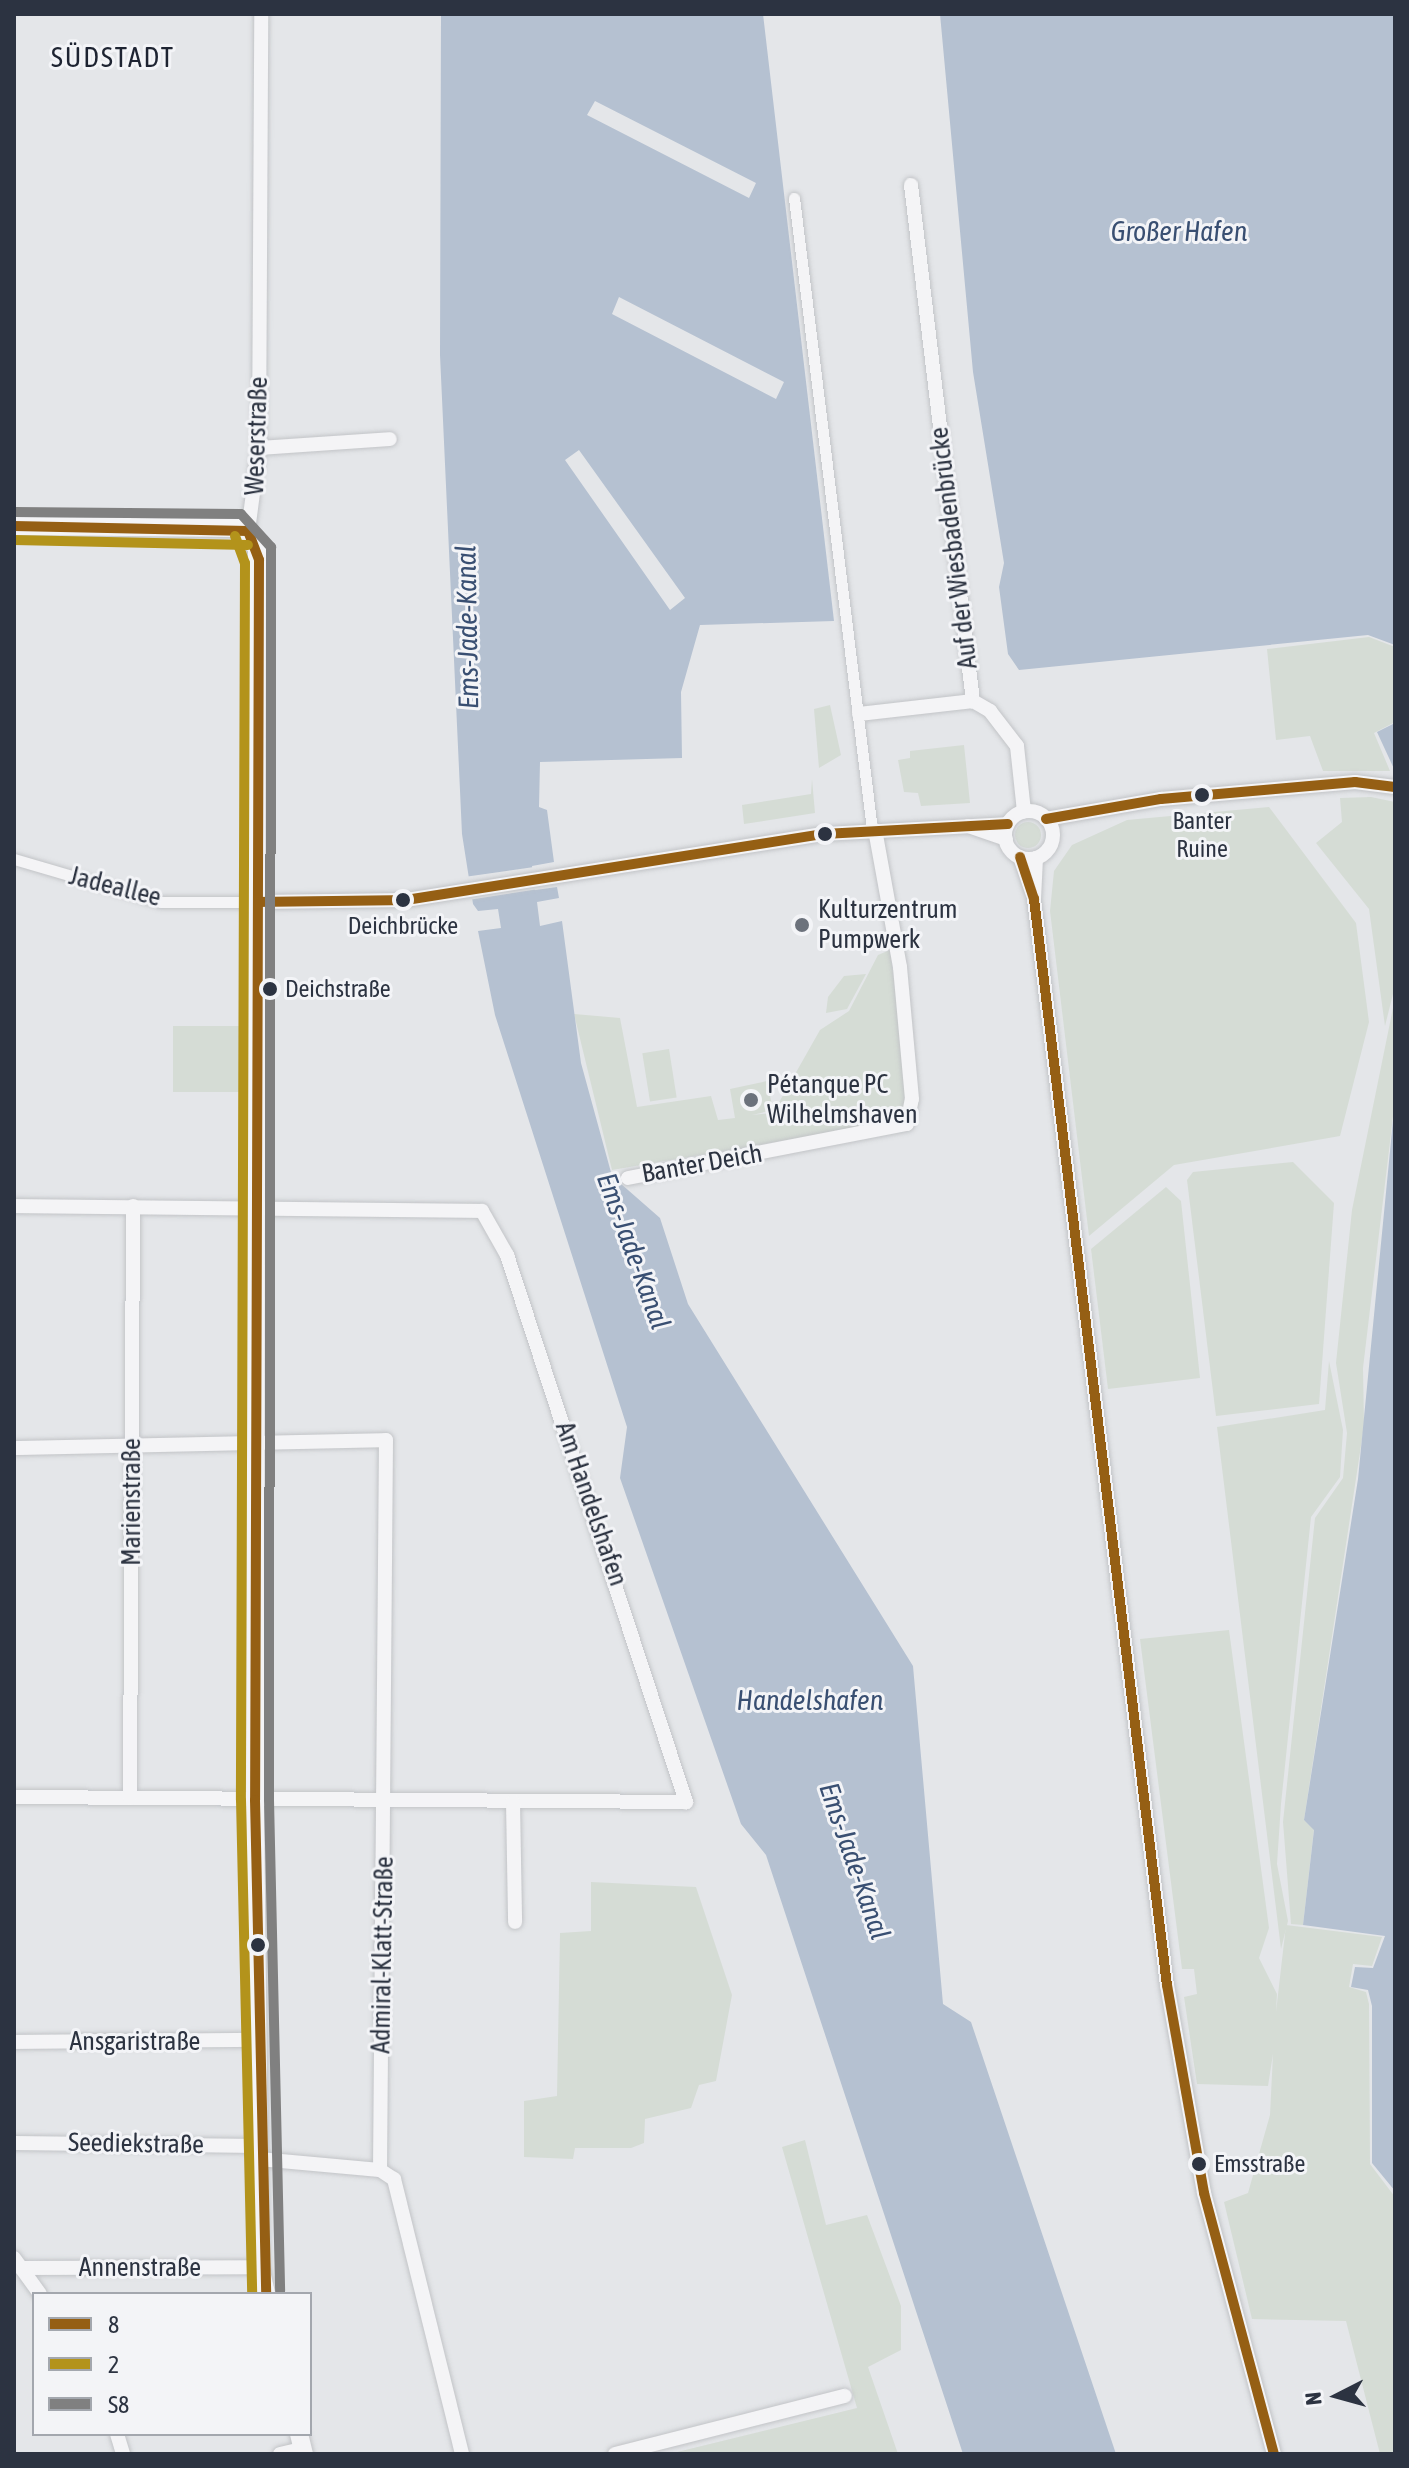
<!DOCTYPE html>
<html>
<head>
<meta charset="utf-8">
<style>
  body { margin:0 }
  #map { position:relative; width:1409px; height:2468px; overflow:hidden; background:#e4e6e9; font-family:"Asap Condensed",sans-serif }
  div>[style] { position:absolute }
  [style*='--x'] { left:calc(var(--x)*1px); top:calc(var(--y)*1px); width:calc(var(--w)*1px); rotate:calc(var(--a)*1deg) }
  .green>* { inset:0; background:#d5dcd5; transform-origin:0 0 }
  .round { border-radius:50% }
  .water>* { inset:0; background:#b5c1d1 }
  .pier>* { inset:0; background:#e4e6e9 }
  .roads { filter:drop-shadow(0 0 2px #c2c4c7) drop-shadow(0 0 2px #c2c4c7) }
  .pedestrian>* { height:11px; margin:-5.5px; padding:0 5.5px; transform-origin:5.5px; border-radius:5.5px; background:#f4f4f6 }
  .minor>* { height:14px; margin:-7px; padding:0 7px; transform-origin:7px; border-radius:7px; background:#f4f4f6 }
  .minor>.ring { margin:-7px; padding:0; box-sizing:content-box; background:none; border:14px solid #f4f4f6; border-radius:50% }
  .tertiary>* { height:18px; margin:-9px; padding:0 9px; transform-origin:9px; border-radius:9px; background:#f4f4f6 }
  .bus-1>* { height:10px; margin:-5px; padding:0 5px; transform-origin:5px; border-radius:5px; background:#955f14 }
  .bus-2>* { height:10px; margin:-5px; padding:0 5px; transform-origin:5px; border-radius:5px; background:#b3931b }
  .bus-3>* { height:10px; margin:-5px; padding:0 5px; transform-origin:5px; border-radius:5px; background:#808080 }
  .dots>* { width:22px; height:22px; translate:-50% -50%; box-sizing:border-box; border:4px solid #f3f4f7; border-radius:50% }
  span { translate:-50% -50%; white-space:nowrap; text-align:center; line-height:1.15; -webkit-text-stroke:6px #f3f4f7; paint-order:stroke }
  .bus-label { font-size:24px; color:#2c3341 }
  .left { translate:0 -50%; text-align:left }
  .street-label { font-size:26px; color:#2c3341 }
  .poi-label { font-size:26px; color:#2c3341 }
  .neighbourhood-label { font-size:28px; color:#1e2432; letter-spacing:2px }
  .water-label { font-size:28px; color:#394f72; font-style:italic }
  .frame { position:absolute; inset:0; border:16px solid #2c3341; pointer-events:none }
  .legend { position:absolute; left:32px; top:2292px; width:280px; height:144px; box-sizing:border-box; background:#f3f4f7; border:2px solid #a3a7ae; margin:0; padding:10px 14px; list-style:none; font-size:24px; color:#2c3341 }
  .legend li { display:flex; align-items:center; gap:16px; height:40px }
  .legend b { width:40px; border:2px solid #a3a7ae }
  .north { position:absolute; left:1297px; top:2356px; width:80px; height:80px; -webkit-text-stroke:6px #f3f4f7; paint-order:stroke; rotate:264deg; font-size:22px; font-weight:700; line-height:32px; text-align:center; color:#2c3341 }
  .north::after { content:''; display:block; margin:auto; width:28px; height:36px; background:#2c3341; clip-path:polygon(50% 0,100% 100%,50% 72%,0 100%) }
</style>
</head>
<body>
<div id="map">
  <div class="green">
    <div style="clip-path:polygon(1369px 637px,1395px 647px,1395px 722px,1374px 733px,1390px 771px,1323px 771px,1310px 736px,1276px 740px,1267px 649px)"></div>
    <div style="clip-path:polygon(830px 705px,841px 755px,819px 768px,814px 709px)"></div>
    <div style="clip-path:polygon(964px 745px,970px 803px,921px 806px,918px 793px,904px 792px,898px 760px,910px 758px,910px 751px)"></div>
    <div style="clip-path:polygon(812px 779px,815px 813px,744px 824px,742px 805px,811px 794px)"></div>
    <div style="clip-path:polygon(1371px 797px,1395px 802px,1395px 986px,1385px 1026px,1369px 909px,1316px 843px,1342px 822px,1340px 798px)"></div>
    <div style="clip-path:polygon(1269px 807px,1356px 923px,1369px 1022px,1340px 1136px,1174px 1165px,1089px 1236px,1050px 911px,1054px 871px,1072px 845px,1127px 820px)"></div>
    <div class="round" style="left:1015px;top:822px;width:26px;height:26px"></div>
    <div style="clip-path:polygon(890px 950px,909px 1098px,904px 1120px,612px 1170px,574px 1014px,620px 1018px,637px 1107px,711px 1096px,718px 1120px,735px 1118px,730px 1089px,767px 1081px,773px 1110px,752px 1115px,773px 1113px,820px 1030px,849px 1011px,878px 955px)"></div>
    <div style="clip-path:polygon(866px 974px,847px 1009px,826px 1013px,828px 997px,844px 976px)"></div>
    <div style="clip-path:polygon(1395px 998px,1395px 1100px,1363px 1368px,1364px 1426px,1304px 1820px,1314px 1829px,1303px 1925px,1291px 1924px,1283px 1822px,1315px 1518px,1343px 1478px,1347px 1433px,1336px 1363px,1352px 1210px)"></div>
    <div style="left:173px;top:1026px;width:66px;height:66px"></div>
    <div style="left:669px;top:1049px;width:49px;height:27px;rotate:81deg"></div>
    <div style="clip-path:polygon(1293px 1162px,1334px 1203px,1319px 1404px,1216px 1416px,1187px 1180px,1193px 1172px)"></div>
    <div style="clip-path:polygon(1166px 1187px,1181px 1201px,1200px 1378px,1108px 1389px,1091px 1249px)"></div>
    <div style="clip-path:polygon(1329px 1361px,1343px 1430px,1340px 1477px,1311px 1517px,1281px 1804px,1277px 1864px,1288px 1921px,1281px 1949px,1217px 1427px,1325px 1410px)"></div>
    <div style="clip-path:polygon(1229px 1630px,1269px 1928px,1259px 1958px,1277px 1994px,1276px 2012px,1286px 1925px,1382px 1937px,1372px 1966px,1353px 1964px,1349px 1987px,1366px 1992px,1369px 2004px,1370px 2164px,1395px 2197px,1395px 2454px,1380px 2454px,1346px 2321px,1252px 2319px,1224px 2202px,1248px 2193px,1270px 2115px,1273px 2054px,1268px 2086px,1197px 2084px,1184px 1997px,1197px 1994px,1194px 1969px,1182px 1969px,1140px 1639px)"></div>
    <div style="clip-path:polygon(591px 1882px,696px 1887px,732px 1995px,716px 2081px,699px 2085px,691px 2108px,645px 2119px,644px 2143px,631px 2148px,575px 2148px,573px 2159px,524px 2157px,524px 2101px,557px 2096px,560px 1933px,591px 1931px)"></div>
    <div style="clip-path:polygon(805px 2140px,826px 2225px,867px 2215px,901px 2306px,901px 2350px,868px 2367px,898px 2454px,669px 2454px,857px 2408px,782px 2147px)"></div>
  </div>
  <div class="water">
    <div style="clip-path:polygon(evenodd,441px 14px,763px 14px,834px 621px,700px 625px,681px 692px,682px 758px,540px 762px,539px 807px,547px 810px,554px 862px,532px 866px,535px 890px,557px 887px,559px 898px,537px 902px,540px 926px,562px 921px,581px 1063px,612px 1176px,660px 1218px,688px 1304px,913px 1666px,943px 2004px,971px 2022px,1116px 2454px,963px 2454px,766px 1855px,741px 1824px,620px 1478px,627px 1427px,495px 1015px,478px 931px,501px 928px,498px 909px,478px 911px,473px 904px,462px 834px,440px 355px,441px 14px,595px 101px,756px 183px,749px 198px,587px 115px,595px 101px,441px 14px,619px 297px,784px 382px,776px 399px,612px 314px,619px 297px,441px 14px,579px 450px,685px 598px,670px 610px,565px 460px,579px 450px)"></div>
    <div style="clip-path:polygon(940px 14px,1395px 14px,1395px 645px,1368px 635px,1019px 670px,1008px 654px,999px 587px,1004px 563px,973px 372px)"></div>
    <div style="clip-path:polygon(1395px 723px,1395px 771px,1377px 732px)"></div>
    <div style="clip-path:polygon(1395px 1100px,1395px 2191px,1372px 2163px,1372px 2006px,1368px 1990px,1351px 1987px,1355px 1967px,1373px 1968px,1385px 1936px,1303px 1925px,1314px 1830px,1304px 1820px,1358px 1479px)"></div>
  </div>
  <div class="pier">
    <div style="clip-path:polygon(555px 864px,536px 869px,538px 886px,558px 886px,468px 900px,464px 877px)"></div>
  </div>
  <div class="roads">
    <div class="pedestrian">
      <div style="--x:794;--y:198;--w:637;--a:82.96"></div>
      <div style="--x:14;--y:859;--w:153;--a:16.3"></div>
      <div style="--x:161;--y:902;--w:98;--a:0"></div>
    </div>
    <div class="minor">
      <div style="--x:911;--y:185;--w:520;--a:83.15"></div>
      <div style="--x:259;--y:448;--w:131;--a:-3.9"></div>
      <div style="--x:248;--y:531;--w:84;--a:-82.5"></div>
      <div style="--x:259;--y:448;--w:434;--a:-89.7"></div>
      <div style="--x:859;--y:714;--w:115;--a:-6.5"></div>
      <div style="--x:973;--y:701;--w:20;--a:30"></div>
      <div style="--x:990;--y:711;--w:44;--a:52.4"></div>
      <div style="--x:1017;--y:746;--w:66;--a:83.9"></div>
      <div class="ring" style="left:1005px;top:811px;width:34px;height:34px"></div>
      <div style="--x:1046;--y:819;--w:117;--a:-9.9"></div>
      <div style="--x:1161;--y:799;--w:195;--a:-5"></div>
      <div style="--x:1355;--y:782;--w:40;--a:7.1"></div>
      <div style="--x:968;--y:826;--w:40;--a:18.9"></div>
      <div style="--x:1020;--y:857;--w:40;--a:71.1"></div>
      <div style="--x:1036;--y:858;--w:41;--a:92.8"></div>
      <div style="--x:1034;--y:899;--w:1094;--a:83.02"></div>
      <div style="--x:1167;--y:1985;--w:211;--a:79.9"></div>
      <div style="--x:1204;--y:2193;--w:270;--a:75"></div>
      <div style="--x:259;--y:902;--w:147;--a:-0.8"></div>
      <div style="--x:406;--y:900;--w:423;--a:-9"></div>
      <div style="--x:824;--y:834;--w:184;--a:-3.1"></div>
      <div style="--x:628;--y:1178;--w:284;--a:-11"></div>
      <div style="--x:907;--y:1124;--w:25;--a:-79"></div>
      <div style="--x:912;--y:1099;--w:133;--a:-95.2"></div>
      <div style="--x:900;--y:967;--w:139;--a:-100.3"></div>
      <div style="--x:14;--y:1206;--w:468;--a:0.6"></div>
      <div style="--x:482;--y:1211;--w:51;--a:60.4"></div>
      <div style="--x:507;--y:1255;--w:576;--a:71.88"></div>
      <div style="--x:686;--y:1802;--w:672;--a:-179.57"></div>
      <div style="--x:14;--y:1448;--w:372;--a:-1.2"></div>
      <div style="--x:386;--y:1440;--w:730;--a:90.47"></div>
      <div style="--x:380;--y:2170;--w:17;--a:33"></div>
      <div style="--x:394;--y:2179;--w:283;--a:76.1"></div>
      <div style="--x:130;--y:1798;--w:592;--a:-89.71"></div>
      <div style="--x:513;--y:1802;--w:120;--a:89"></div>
      <div style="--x:14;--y:2042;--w:242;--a:-0.5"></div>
      <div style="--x:14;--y:2143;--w:245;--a:0.7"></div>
      <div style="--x:259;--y:2159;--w:121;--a:5.2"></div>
      <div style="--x:14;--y:2258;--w:44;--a:54.2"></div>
      <div style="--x:21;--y:2268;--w:239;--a:-0.2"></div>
      <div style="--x:117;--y:2434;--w:21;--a:73"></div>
      <div style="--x:280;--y:2454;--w:23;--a:-13"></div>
      <div style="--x:615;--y:2454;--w:237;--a:-14.2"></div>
    </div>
    <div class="tertiary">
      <div style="--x:14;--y:526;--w:225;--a:0.5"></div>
      <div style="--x:239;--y:528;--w:27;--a:48"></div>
      <div style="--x:257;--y:548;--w:1252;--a:90.09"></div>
      <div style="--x:255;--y:1800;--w:467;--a:89.4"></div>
      <div style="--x:260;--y:2267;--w:28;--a:77"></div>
      <div style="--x:299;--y:2434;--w:21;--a:76"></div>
    </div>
  </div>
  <div class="bus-1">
    <div style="--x:14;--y:526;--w:234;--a:1.2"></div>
    <div style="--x:248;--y:531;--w:31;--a:69"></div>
    <div style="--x:259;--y:560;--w:1240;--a:90.18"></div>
    <div style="--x:255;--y:1800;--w:494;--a:88.7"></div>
    <div style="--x:1046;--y:819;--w:117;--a:-9.9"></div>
    <div style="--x:1161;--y:799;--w:195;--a:-5"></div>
    <div style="--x:1355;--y:782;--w:40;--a:7.1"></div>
    <div style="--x:1020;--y:857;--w:44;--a:71.6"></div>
    <div style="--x:1034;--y:899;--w:1094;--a:83.02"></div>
    <div style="--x:1167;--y:1985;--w:211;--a:79.9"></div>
    <div style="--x:1204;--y:2193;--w:270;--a:75"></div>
    <div style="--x:259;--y:902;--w:147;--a:-0.8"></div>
    <div style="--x:406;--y:900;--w:423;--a:-9"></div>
    <div style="--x:824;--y:834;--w:184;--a:-3.1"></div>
  </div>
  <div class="bus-2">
    <div style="--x:235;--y:536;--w:29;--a:70"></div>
    <div style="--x:245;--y:563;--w:1237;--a:90.19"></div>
    <div style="--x:241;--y:1800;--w:494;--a:88.7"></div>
    <div style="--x:14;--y:540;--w:234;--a:1.2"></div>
  </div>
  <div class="bus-3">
    <div style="--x:14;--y:512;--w:227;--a:0.5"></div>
    <div style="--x:241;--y:514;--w:45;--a:47.7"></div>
    <div style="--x:271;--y:547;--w:1253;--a:90.09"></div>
    <div style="--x:269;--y:1800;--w:491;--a:88.7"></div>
  </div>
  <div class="dots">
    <div style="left:1202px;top:795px;background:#2c3341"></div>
    <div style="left:825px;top:834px;background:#2c3341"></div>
    <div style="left:403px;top:900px;background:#2c3341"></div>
    <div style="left:802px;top:925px;background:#6c727c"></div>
    <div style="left:270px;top:989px;background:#2c3341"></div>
    <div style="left:751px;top:1100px;background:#6c727c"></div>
    <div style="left:258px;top:1945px;background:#2c3341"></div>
    <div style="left:1199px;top:2164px;background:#2c3341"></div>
  </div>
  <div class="bus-label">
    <span style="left:1202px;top:835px">Banter<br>Ruine</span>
    <span style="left:403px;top:926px">Deichbrücke</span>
    <span class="left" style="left:285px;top:989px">Deichstraße</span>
    <span class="left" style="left:1214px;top:2164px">Emsstraße</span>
  </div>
  <div class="street-label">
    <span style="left:257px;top:436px;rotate:-88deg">Weserstraße</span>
    <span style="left:954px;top:548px;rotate:-97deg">Auf der Wiesbadenbrücke</span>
    <span style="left:115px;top:887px;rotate:14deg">Jadeallee</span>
    <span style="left:702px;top:1164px;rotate:-10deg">Banter Deich</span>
    <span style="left:132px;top:1502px;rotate:-90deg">Marienstraße</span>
    <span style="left:591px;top:1504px;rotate:71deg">Am Handelshafen</span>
    <span style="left:383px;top:1955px;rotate:-89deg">Admiral-Klatt-Straße</span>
    <span style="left:135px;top:2042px">Ansgaristraße</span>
    <span style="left:136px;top:2144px;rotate:1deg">Seediekstraße</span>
    <span style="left:140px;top:2268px">Annenstraße</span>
  </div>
  <div class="poi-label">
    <span class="left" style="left:818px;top:925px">Kulturzentrum<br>Pumpwerk</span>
    <span class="left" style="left:767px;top:1100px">Pétanque PC<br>Wilhelmshaven</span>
  </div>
  <div class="neighbourhood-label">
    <span style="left:113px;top:57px">SÜDSTADT</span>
  </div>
  <div class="water-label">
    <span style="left:1179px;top:231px">Großer Hafen</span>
    <span style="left:467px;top:627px;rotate:-91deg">Ems-Jade-Kanal</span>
    <span style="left:634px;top:1251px;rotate:70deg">Ems-Jade-Kanal</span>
    <span style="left:810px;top:1700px">Handelshafen</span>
    <span style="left:855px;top:1861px;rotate:71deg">Ems-Jade-Kanal</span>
  </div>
  <div class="frame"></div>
  <ul class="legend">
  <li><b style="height:10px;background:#955f14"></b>8</li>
  <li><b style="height:10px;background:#b3931b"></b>2</li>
  <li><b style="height:10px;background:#808080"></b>S8</li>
  </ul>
  <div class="north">N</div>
</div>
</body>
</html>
